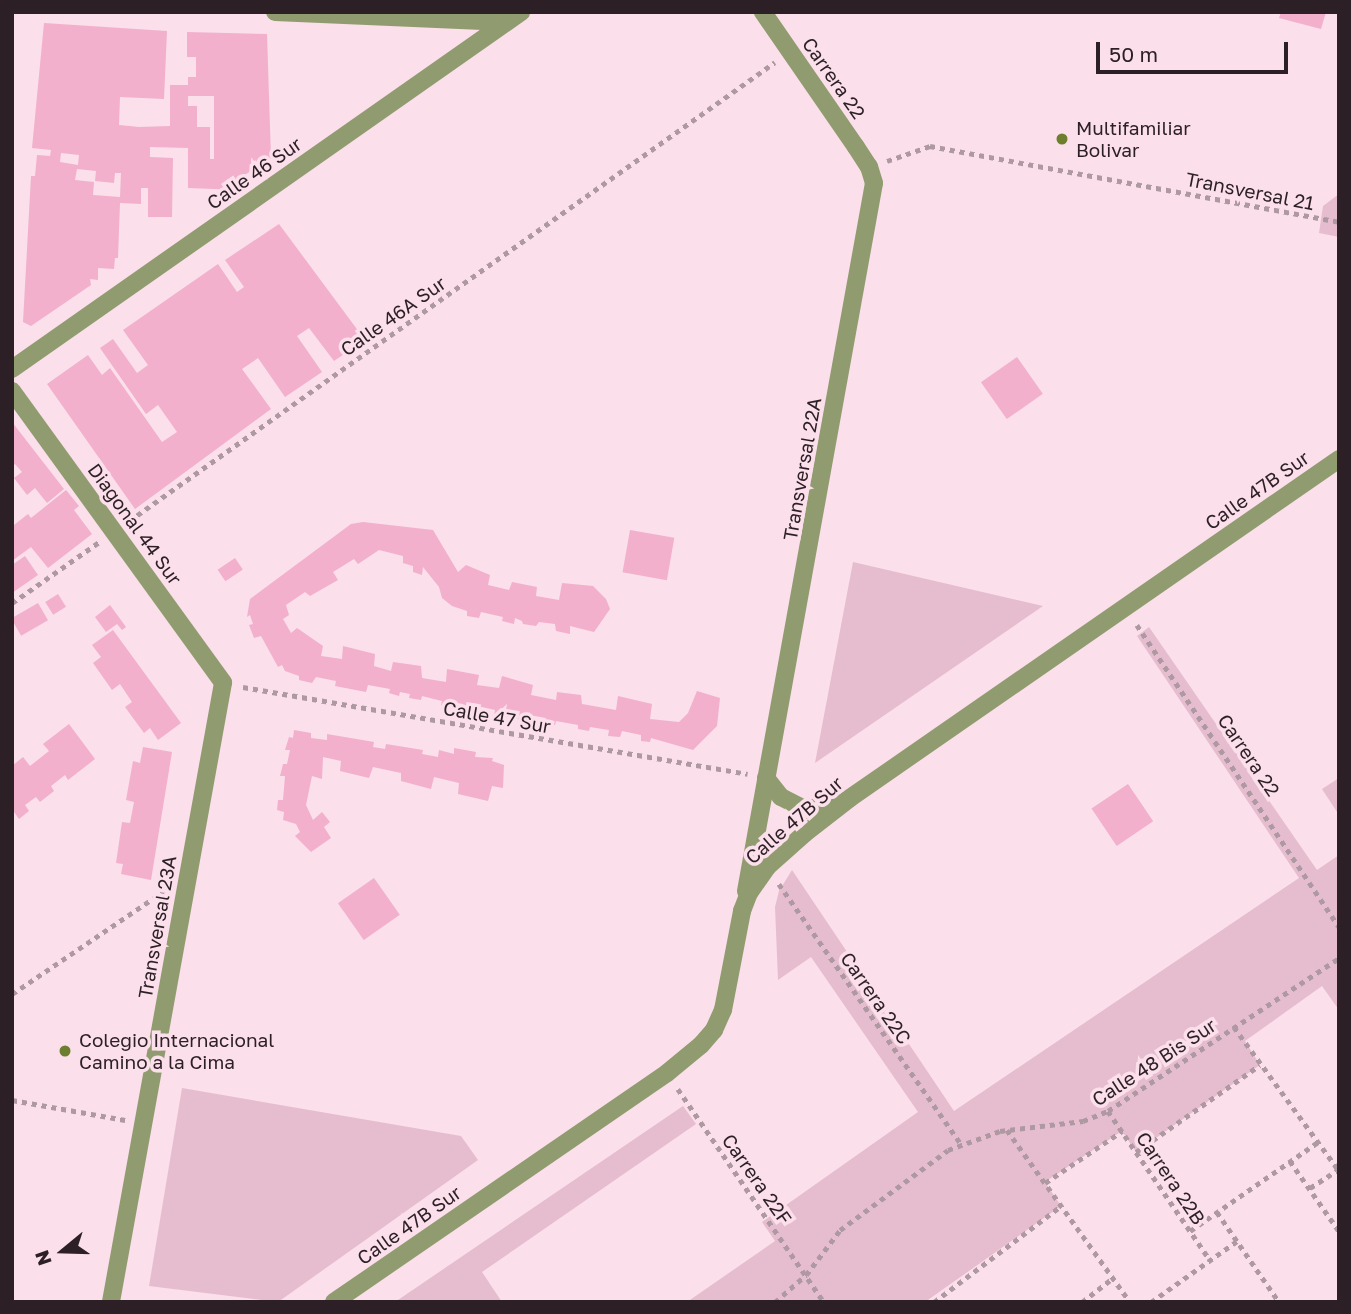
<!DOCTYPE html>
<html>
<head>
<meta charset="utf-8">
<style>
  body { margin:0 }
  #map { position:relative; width:1351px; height:1314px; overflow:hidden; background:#fbdfea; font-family:"Golos Text",sans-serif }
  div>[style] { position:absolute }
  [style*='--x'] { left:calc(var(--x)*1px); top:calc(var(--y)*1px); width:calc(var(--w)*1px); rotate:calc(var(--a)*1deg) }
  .green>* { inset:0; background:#e6bdce }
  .building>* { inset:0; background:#f2b0cd; transform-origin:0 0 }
  .path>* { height:4.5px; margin-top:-2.25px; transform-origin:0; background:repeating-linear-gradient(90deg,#ae98a1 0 5px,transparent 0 10px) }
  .minor>* { height:18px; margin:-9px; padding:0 9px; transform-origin:9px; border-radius:9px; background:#909c6f }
  .dots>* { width:19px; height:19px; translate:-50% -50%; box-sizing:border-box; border:4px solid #fbdfea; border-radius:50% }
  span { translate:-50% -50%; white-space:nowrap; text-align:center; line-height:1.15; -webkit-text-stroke:7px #fbdfea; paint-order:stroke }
  .street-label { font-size:19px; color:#2c1f25 }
  .poi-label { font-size:19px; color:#2c1f25 }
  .left { translate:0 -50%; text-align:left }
  .frame { position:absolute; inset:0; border:14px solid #2c1f25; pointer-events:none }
  .north { position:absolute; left:28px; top:1216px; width:70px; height:70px; -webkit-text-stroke:5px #fbdfea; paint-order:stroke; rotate:251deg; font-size:19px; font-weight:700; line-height:28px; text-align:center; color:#2c1f25 }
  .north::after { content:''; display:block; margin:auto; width:24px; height:32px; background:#2c1f25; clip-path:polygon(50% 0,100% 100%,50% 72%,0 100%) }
  .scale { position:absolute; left:1096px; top:42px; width:192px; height:32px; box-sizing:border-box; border:4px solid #2c1f25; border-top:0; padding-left:9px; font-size:21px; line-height:24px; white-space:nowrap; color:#2c1f25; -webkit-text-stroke:5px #fbdfea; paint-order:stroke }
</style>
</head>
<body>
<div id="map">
  <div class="green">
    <div style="clip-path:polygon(1339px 194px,1339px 237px,1319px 233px,1323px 206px)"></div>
    <div style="clip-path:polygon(853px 562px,1043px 606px,815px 763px)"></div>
    <div style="clip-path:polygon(1149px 627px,1317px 870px,1339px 855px,1339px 1010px,1322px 986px,1245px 1041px,1260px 1065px,1136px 1152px,1122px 1131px,1045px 1182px,1061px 1206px,925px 1302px,687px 1302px,775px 1241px,762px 1222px,918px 1112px,811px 957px,778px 980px,775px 907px,779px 891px,792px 870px,954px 1111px,1299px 878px,1137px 636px)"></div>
    <div style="clip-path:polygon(1339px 778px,1339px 815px,1322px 789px)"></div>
    <div style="clip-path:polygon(182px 1088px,461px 1136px,478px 1160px,278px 1302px,149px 1286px)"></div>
    <div style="clip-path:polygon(683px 1106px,696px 1124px,482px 1272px,502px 1302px,395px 1302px)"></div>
  </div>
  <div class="building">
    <div style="clip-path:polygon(1281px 12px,1326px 12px,1321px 29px,1279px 18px)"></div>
    <div style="clip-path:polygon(evenodd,44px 23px,167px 31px,164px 99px,120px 97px,119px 125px,139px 127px,170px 126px,170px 85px,188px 85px,188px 77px,196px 77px,196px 57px,187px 57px,187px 32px,267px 34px,271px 158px,240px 178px,240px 190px,188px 188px,188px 148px,150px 147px,150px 157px,173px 158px,172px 217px,148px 217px,148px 188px,141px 188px,141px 204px,120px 203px,118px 258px,115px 258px,114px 269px,98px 268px,98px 280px,90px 279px,91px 285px,31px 326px,23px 322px,31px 176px,35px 176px,37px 155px,50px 156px,51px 150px,32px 148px,44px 23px,188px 96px,214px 96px,214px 159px,210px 159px,210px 127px,197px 127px,197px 106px,188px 106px,188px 96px,44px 23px,61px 153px,79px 155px,78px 165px,60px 162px,61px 153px,44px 23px,77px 169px,96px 171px,95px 181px,114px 183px,115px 173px,121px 173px,120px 197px,93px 195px,94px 182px,75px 180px,77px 169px)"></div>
    <div style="clip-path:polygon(279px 224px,365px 340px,334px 361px,309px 328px,297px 336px,322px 372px,285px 397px,258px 358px,242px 369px,271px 409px,135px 509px,47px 384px,88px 355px,102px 375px,110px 368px,162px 442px,177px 432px,158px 405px,146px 414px,100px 348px,113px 339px,137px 373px,148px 365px,123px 330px,218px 264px,237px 292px,244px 287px,225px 260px)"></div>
    <div style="left:1017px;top:357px;width:45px;height:44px;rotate:55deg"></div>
    <div style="clip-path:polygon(12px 422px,64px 489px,47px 503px,35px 488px,27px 495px,14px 478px,22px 472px,15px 464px,12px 467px)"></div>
    <div style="clip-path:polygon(66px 490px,79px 506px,74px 510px,92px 534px,48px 568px,31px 547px,12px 561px,12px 522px,14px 525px,28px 514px,31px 518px)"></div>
    <div style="clip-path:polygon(363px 522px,433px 530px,458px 572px,466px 565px,490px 575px,488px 585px,509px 590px,512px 582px,537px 587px,536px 596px,559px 600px,562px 583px,593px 586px,606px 599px,610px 609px,594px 632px,570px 626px,570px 634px,556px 631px,555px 624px,539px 622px,536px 626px,523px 624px,522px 621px,515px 618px,514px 624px,502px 621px,503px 617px,481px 612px,479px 618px,467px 616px,467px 611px,452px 606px,442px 598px,439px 587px,423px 567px,422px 575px,413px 572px,413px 566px,403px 563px,403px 556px,379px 550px,358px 564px,354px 559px,333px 572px,338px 580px,310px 596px,305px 592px,286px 605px,289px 615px,283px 619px,291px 633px,297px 628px,323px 646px,321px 656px,342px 659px,343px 646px,375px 654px,374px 666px,391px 671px,393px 662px,421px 666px,422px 678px,446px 682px,447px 669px,479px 675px,477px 685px,499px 688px,502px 676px,533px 685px,531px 695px,556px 700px,557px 692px,581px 695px,582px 704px,616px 710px,618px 696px,652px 704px,650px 719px,679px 722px,688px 713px,697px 691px,720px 698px,717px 726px,693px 750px,651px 738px,650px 742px,641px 741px,641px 735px,622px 731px,620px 737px,608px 736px,609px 730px,590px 727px,589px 731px,578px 729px,578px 725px,556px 721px,555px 725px,545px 723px,546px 718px,529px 715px,528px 721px,517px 719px,517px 715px,508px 713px,507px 718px,494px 716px,495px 710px,473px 705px,472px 710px,461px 709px,463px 704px,452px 702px,451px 707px,441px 705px,442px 701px,422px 696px,421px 700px,409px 698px,410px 694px,400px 692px,399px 696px,389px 693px,390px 689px,368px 685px,366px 692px,335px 686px,336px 681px,316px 677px,312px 683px,299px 680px,299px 676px,285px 671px,282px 665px,278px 667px,261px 636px,254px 638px,249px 625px,253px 624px,250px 615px,247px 617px,250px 599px,351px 524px)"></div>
    <div style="left:630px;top:530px;width:45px;height:43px;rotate:10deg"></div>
    <div style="clip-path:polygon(25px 556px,38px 575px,12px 593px,12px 565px)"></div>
    <div style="left:235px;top:558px;width:14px;height:21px;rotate:56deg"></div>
    <div style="left:58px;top:594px;width:15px;height:15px;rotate:58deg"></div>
    <div style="left:38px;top:603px;width:20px;height:31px;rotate:60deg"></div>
    <div style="clip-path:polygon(110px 605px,126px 627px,122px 630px,117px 624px,106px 632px,95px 617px)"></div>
    <div style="clip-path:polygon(113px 630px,181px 723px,158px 740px,150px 728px,144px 733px,125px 707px,132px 702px,120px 684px,112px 690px,93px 663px,101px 657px,92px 645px)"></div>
    <div style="clip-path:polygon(69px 724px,95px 759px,68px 780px,65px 775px,51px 786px,54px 791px,40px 802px,36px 797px,25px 805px,29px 811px,19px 819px,14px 812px,12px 814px,12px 766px,23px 757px,30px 766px,49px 751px,43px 744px)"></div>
    <div style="clip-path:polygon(294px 730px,311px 733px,311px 738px,327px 740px,327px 734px,374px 742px,373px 747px,385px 749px,386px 744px,423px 750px,422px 754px,438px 757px,439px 750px,454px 754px,454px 748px,476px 752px,475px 757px,493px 758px,492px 761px,504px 765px,503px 788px,492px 786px,488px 801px,458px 794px,459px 783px,434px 777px,431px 789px,401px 781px,401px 773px,373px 767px,369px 778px,340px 771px,341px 761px,323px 757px,322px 779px,312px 776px,306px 805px,313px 820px,322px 812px,330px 822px,324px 827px,331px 838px,311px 852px,295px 836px,300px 832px,296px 824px,283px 820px,284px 812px,277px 810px,278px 800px,283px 800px,285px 776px,280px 776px,283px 764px,287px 764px,290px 750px,285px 750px,289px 737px,293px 738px)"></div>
    <div style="clip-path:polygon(143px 747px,172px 752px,151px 880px,121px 874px,123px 864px,116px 863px,122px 822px,130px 823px,134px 802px,126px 800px,133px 761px,140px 763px)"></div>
    <div style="left:1128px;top:784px;width:45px;height:44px;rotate:56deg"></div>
    <div style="left:374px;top:878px;width:45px;height:44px;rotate:55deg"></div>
  </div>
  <div class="path">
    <div style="--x:887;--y:161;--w:46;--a:-19.2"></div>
    <div style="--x:930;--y:146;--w:416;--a:10.5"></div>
    <div style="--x:129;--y:521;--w:792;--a:-35.39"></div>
    <div style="--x:12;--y:603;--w:106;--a:-35"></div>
    <div style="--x:1137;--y:625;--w:363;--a:56.2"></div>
    <div style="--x:243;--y:687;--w:512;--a:9.77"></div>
    <div style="--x:779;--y:884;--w:317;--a:55"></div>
    <div style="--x:12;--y:994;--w:184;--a:-34.1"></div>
    <div style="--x:1234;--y:1027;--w:176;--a:53.8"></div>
    <div style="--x:678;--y:1089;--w:258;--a:55.6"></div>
    <div style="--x:12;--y:1100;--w:115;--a:10"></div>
    <div style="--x:1108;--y:1111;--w:181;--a:55.6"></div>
    <div style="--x:1007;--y:1130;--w:211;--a:54.4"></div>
    <div style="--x:1136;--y:1152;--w:151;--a:-35.1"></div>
    <div style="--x:1290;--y:1161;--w:85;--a:55"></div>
    <div style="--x:1045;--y:1183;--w:93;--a:-34"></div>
    <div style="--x:1310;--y:1188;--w:35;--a:-33"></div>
    <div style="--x:1217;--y:1212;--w:109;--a:55.4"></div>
    <div style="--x:1190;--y:1231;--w:156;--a:-34.8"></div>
    <div style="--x:775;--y:1302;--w:41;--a:-41.1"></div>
    <div style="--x:806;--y:1275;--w:56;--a:-52.9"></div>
    <div style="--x:840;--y:1230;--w:134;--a:-36.5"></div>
    <div style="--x:948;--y:1150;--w:55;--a:-20.1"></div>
    <div style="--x:1000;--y:1131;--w:84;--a:-6.9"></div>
    <div style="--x:1083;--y:1121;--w:27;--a:-22"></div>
    <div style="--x:1108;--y:1111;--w:277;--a:-33.5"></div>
    <div style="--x:934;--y:1302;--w:159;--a:-37.1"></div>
    <div style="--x:1082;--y:1302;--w:39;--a:-38"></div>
    <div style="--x:1151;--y:1302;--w:105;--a:-35.3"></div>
  </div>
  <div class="minor">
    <div style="--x:275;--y:12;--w:231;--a:2.5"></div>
    <div style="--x:506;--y:22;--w:3;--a:-72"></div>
    <div style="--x:12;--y:369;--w:622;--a:-35.04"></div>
    <div style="--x:12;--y:391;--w:360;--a:54.1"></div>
    <div style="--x:223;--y:683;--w:629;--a:100.26"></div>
    <div style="--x:766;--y:778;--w:24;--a:52"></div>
    <div style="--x:781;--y:797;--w:28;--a:27"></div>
    <div style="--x:806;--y:810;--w:35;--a:-15"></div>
    <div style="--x:746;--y:891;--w:719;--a:-79.75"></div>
    <div style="--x:874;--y:183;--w:17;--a:-107"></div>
    <div style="--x:869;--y:167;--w:24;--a:-123"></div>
    <div style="--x:856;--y:147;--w:164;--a:-124.6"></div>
    <div style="--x:334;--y:1302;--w:404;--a:-34.5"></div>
    <div style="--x:667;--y:1073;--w:44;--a:-39.5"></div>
    <div style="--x:701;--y:1045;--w:20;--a:-49"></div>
    <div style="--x:714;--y:1030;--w:22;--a:-66"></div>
    <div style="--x:723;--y:1010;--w:101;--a:-79.1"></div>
    <div style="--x:742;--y:911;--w:19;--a:-69"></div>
    <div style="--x:749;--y:893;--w:32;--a:-55"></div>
    <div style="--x:767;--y:867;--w:50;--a:-41.7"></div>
    <div style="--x:804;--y:834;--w:58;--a:-38"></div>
    <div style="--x:850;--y:798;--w:595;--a:-34.73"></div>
  </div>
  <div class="dots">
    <div style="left:1062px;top:139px;background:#6d7e2e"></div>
    <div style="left:65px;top:1051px;background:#6d7e2e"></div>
  </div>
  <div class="street-label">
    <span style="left:834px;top:78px;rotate:55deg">Carrera 22</span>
    <span style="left:254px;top:173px;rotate:-35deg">Calle 46 Sur</span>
    <span style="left:1250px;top:191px;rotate:11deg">Transversal 21</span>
    <span style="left:393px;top:316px;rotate:-35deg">Calle 46A Sur</span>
    <span style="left:802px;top:469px;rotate:-80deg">Transversal 22A</span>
    <span style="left:1257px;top:490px;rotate:-35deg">Calle 47B Sur</span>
    <span style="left:135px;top:524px;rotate:54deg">Diagonal 44 Sur</span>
    <span style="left:497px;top:717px;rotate:10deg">Calle 47 Sur</span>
    <span style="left:1249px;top:755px;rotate:56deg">Carrera 22</span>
    <span style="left:794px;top:820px;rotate:-41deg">Calle 47B Sur</span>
    <span style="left:157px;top:927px;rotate:-80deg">Transversal 23A</span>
    <span style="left:876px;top:998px;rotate:55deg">Carrera 22C</span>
    <span style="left:1154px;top:1062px;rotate:-33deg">Calle 48 Bis Sur</span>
    <span style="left:1171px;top:1178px;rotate:56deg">Carrera 22B</span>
    <span style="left:757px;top:1179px;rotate:55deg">Carrera 22F</span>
    <span style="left:409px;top:1225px;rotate:-35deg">Calle 47B Sur</span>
  </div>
  <div class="poi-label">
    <span class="left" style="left:1076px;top:139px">Multifamiliar<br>Bolivar</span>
    <span class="left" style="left:79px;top:1051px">Colegio Internacional<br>Camino a la Cima</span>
  </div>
  <div class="frame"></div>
  <div class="north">N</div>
  <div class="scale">50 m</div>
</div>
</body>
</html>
